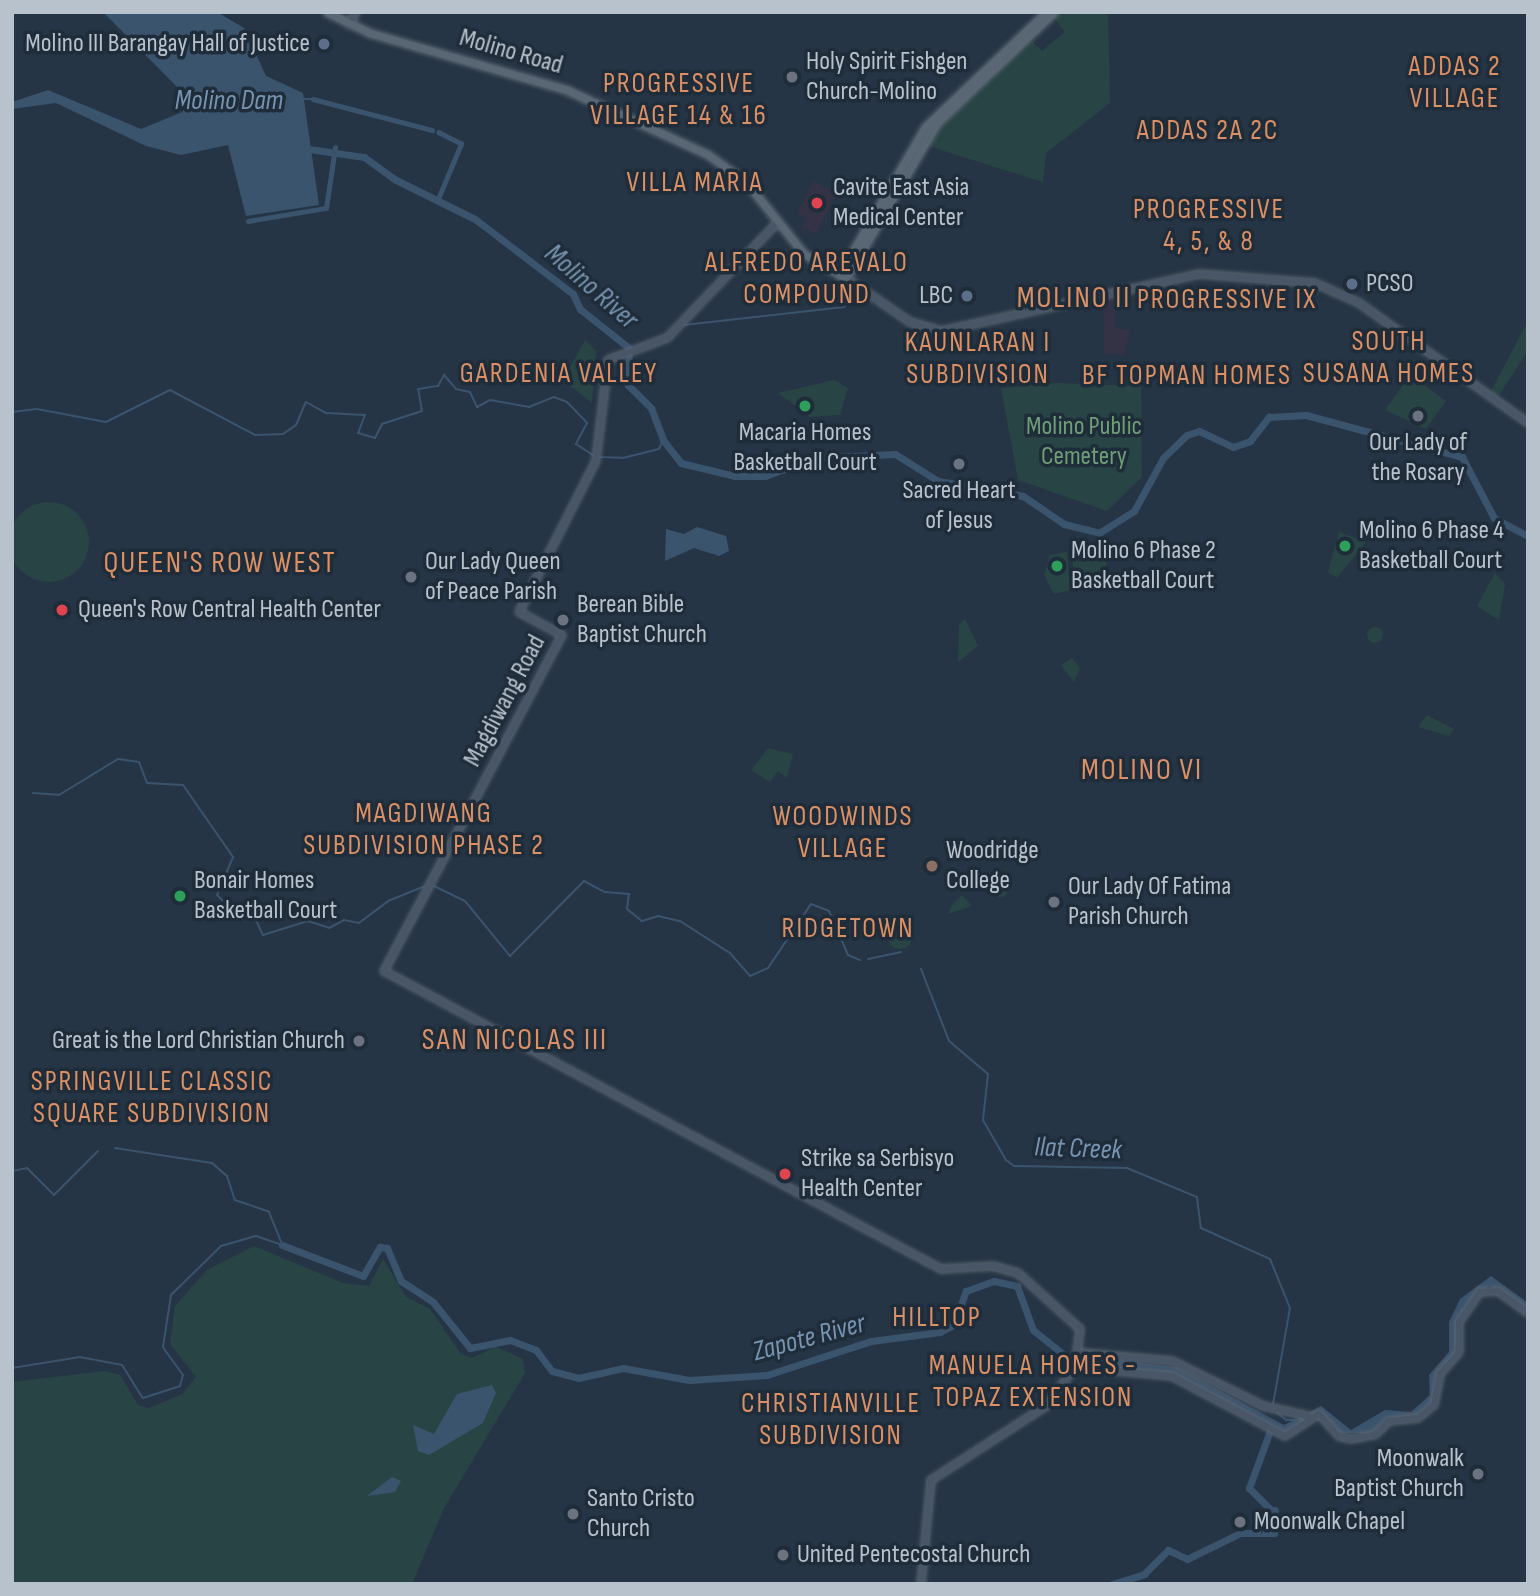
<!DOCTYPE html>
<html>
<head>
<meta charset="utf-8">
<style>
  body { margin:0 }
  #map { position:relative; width:1540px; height:1596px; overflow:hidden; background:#263545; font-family:"Sofia Sans Condensed",sans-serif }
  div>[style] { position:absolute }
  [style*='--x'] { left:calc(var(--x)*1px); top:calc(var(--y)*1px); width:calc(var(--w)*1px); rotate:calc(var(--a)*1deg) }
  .medical>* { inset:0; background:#343345 }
  .green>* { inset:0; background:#284445 }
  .round { border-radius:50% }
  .water>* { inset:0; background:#3b546e }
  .stream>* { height:2px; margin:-1px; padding:0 1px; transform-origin:1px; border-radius:1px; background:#3b546e }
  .canal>* { height:4.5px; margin:-2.25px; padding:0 2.25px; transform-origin:2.25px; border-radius:2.25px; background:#3b546e }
  .river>* { height:7px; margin:-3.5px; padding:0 3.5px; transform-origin:3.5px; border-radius:3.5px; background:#3b546e }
  .roads { filter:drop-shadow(0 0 2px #596571) drop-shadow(0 0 2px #596571) }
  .secondary>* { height:6px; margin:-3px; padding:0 3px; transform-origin:3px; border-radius:3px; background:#485667 }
  .primary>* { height:7px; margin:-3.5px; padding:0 3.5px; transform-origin:3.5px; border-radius:3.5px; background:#596674 }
  .dots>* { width:19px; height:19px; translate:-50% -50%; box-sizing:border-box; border:4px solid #1f2c39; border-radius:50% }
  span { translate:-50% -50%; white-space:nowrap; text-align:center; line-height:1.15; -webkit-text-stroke:7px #1f2c39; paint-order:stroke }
  .poi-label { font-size:26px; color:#b8c2cd }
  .right { translate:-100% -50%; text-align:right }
  .left { translate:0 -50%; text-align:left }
  .street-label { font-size:26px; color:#b8c2cd }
  .park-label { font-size:26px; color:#6e9f76 }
  .neighbourhood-label { font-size:28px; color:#dc9065; letter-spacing:2px }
  .water-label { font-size:28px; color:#7795b2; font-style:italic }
  .quarter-label { font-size:30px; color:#dc9065; letter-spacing:2px }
  .frame { position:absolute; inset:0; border:14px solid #b8c2cd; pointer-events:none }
</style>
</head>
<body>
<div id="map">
  <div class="medical">
    <div style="clip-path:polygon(814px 181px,836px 194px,816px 234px,805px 228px,800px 237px,805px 217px,797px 212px)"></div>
    <div style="clip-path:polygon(1116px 293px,1115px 328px,1130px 330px,1124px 354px,1104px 354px,1103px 296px)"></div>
  </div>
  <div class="green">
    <div style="clip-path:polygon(1061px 12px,1108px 12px,1110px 103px,1046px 153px,1043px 182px,925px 145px,952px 110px,1031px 40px,1042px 51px,1065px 32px,1054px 18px)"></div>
    <div style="clip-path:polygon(1528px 321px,1528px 351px,1497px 398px,1490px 393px)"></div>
    <div style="clip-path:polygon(585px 340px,596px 351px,592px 403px,563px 380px)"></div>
    <div style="clip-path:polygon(1410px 375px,1446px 401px,1426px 429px,1385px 410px)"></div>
    <div style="clip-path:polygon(834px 380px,848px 388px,840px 415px,810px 417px,778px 393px)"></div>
    <div style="clip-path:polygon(1056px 383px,1141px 386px,1142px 477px,1107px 511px,1018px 480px,1001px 388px)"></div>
    <div class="round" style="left:9px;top:502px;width:80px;height:80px"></div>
    <div style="clip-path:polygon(1339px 532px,1366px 542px,1337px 578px,1328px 572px)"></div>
    <div style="clip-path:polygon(1071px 550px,1108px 558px,1103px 576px,1074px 574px)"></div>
    <div style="clip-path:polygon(1067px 552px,1070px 590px,1054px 594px,1044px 575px,1050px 555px)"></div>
    <div style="clip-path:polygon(1495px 573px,1505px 584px,1499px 620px,1477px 606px)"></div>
    <div style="clip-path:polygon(965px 619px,978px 646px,958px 662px,959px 625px)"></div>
    <div class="round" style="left:1367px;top:627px;width:16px;height:16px"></div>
    <div style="clip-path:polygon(1072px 658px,1080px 668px,1074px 682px,1061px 665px)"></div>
    <div style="clip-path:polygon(1427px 715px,1454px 729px,1449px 736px,1418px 727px)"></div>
    <div style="clip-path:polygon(768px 748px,793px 754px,787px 778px,778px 771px,770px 782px,751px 770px)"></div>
    <div class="round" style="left:992px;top:881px;width:16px;height:16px"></div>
    <div style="clip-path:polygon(962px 895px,972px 906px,948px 914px,952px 905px)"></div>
    <div class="round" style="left:888px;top:925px;width:24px;height:24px"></div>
    <div style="clip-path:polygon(254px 1246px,343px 1283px,369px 1286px,383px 1259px,406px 1297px,430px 1309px,461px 1354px,472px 1358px,496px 1347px,523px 1359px,525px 1373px,444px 1508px,412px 1584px,12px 1584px,12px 1382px,104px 1371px,120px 1375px,138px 1405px,149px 1408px,182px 1394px,196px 1377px,170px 1344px,175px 1306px,207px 1270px)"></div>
  </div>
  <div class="water">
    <div style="clip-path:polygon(103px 12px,217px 12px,244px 28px,266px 76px,303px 93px,319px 205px,246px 216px,228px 145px,181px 155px,146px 146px,56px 103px,12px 109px,12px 102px,48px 90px,141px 129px,180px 113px,185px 95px)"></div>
    <div style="clip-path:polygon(697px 527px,726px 536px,729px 551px,719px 556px,694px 548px,665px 561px,666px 529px,684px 534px)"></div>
    <div style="clip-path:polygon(1491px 1276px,1528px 1303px,1528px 1312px,1490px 1286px,1477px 1293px,1459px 1318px,1454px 1360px,1444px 1367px,1434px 1404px,1413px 1418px,1386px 1419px,1374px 1433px,1339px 1433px,1319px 1414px,1296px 1432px,1281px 1433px,1177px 1375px,1080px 1364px,1088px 1357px,1176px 1367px,1284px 1425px,1321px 1406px,1351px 1430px,1385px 1410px,1411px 1412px,1430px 1395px,1429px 1375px,1449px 1352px,1449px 1322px,1460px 1299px)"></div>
    <div style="clip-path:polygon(492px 1385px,496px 1393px,483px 1423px,429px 1455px,418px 1451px,413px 1425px,434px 1434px,457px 1394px)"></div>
    <div style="clip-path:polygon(392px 1477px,401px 1481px,395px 1492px,367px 1496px)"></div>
  </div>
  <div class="stream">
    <div style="--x:303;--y:99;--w:10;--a:0"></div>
    <div style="--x:684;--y:325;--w:161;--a:-6.4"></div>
    <div style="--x:844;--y:307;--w:22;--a:-58"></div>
    <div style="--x:12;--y:412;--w:25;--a:-7"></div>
    <div style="--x:37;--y:409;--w:70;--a:10.7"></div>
    <div style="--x:106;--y:422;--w:72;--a:-26.6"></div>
    <div style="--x:170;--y:390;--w:96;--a:27.9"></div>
    <div style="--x:255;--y:435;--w:28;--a:-2"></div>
    <div style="--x:283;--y:434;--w:16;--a:-35"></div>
    <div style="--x:296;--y:425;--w:25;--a:-67"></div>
    <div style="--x:306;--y:402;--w:23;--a:29"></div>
    <div style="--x:326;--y:413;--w:39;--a:3"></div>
    <div style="--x:365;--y:415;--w:19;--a:111"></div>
    <div style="--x:358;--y:433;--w:18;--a:16"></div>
    <div style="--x:375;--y:438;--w:16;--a:-63"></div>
    <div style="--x:382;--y:424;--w:42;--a:-18"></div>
    <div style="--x:422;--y:411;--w:22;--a:-100"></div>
    <div style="--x:418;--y:389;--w:20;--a:-9"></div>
    <div style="--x:438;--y:386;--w:13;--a:-61"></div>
    <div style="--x:444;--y:375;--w:18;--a:49"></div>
    <div style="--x:456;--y:389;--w:14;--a:12"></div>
    <div style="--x:470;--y:392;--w:17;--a:65"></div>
    <div style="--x:477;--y:407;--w:15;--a:-28"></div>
    <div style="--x:490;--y:400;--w:40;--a:10"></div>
    <div style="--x:529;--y:407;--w:27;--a:-22"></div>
    <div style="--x:554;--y:397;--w:14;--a:21"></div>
    <div style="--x:567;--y:402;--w:29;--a:46"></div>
    <div style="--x:587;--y:423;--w:24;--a:118"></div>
    <div style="--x:576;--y:444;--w:20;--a:33"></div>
    <div style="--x:598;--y:457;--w:25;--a:2"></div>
    <div style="--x:623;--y:458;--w:37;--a:-14"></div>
    <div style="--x:659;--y:449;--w:10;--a:-66"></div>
    <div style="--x:33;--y:793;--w:26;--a:4"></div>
    <div style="--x:59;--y:795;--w:69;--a:-31.4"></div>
    <div style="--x:118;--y:759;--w:21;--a:8"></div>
    <div style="--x:139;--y:762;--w:22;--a:69"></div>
    <div style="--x:147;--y:783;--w:36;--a:3"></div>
    <div style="--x:183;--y:785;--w:88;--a:55.2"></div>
    <div style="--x:233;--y:857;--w:41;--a:112.8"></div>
    <div style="--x:217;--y:895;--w:28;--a:44"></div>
    <div style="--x:237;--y:914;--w:18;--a:13"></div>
    <div style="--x:255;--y:918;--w:19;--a:65"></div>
    <div style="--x:263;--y:935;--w:47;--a:-17.3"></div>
    <div style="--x:308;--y:921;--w:22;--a:18"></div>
    <div style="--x:329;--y:928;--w:17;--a:-28"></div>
    <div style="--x:344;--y:920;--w:15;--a:11"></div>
    <div style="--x:359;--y:923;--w:36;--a:-37"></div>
    <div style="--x:388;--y:901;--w:38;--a:-22"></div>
    <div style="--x:434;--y:886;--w:34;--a:26"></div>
    <div style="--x:465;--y:901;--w:71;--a:50.7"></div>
    <div style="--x:510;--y:956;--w:105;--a:-45.4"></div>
    <div style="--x:584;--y:881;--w:24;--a:28"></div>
    <div style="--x:605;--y:892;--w:24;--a:5"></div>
    <div style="--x:629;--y:894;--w:15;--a:98"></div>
    <div style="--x:627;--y:909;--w:19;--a:39"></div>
    <div style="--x:642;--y:921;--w:17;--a:-17"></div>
    <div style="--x:658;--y:916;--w:23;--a:13"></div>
    <div style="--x:680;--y:921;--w:59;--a:32.6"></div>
    <div style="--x:730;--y:953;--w:30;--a:49"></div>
    <div style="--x:750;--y:976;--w:20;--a:-24"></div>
    <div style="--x:768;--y:968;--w:77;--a:-56.1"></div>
    <div style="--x:811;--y:904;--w:19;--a:21"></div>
    <div style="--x:829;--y:911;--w:48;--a:66.6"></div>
    <div style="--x:848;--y:955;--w:13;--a:23"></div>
    <div style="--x:868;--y:959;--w:34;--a:-12"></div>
    <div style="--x:921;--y:969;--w:77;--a:68.7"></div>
    <div style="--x:949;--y:1041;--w:51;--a:40.2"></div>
    <div style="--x:988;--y:1074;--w:46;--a:96.2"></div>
    <div style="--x:983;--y:1120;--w:46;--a:60.1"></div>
    <div style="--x:1006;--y:1160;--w:10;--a:37"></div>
    <div style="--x:1014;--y:1166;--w:113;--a:1"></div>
    <div style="--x:1127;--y:1168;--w:76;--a:22.5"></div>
    <div style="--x:1197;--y:1197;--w:31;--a:83"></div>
    <div style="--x:1201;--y:1228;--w:76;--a:24.2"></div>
    <div style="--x:1270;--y:1259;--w:53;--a:67.8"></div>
    <div style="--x:1290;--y:1308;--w:97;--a:100"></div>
    <div style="--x:115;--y:1148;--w:98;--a:8.8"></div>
    <div style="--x:212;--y:1163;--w:20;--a:41"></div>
    <div style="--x:227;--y:1176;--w:25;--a:72"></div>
    <div style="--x:235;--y:1200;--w:36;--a:19"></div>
    <div style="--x:269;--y:1212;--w:32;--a:68"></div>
    <div style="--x:12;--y:1171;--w:15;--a:-11"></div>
    <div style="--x:27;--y:1168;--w:38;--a:45"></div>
    <div style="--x:54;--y:1195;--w:62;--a:-45"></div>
    <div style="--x:12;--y:1368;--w:69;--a:-9.2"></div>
    <div style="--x:80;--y:1357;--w:43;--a:10.8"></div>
    <div style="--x:122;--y:1365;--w:39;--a:58"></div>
    <div style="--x:143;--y:1398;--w:39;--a:-18"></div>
    <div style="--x:180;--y:1386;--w:11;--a:-75"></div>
    <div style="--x:183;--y:1375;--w:34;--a:-126"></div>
    <div style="--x:163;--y:1347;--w:53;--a:-81.3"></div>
    <div style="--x:171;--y:1295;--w:70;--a:-44.4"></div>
    <div style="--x:221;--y:1246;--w:36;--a:-16"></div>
    <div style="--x:256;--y:1236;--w:28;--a:19"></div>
    <div style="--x:1274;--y:1410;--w:16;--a:40"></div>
    <div style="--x:1286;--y:1420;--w:12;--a:0"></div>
  </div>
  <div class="canal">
    <div style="--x:313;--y:99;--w:123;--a:14.6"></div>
    <div style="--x:438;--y:199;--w:60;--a:-67.3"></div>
    <div style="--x:461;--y:144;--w:25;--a:-153"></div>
    <div style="--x:248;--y:221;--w:79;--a:-9.5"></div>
    <div style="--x:326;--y:208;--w:61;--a:-81.5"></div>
  </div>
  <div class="river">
    <div style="--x:302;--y:148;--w:63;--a:8.3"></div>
    <div style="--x:364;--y:157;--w:39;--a:36"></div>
    <div style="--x:396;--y:180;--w:88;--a:26.3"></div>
    <div style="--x:475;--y:219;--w:123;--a:37.4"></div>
    <div style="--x:573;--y:294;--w:17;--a:65"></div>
    <div style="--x:580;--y:309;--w:63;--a:38.5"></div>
    <div style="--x:629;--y:348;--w:37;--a:92"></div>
    <div style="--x:628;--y:385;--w:33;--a:45"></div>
    <div style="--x:651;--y:408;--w:34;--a:69"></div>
    <div style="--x:663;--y:440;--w:29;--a:52"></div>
    <div style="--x:681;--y:463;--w:56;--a:13.5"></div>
    <div style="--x:735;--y:476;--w:30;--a:0"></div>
    <div style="--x:765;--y:476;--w:52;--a:-20.2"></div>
    <div style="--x:814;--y:458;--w:81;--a:-2.8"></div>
    <div style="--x:895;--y:454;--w:51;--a:32.1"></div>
    <div style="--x:938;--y:481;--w:86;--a:10"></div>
    <div style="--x:1023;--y:496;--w:50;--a:34.3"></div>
    <div style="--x:1064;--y:524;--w:36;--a:14"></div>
    <div style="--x:1099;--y:533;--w:41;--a:-32.2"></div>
    <div style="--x:1134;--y:511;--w:60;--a:-61.3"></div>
    <div style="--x:1163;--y:458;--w:33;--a:-44"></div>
    <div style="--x:1187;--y:435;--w:13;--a:-18"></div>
    <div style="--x:1199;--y:431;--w:38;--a:25"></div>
    <div style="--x:1233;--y:447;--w:18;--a:-19"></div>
    <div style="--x:1250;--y:441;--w:31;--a:-52"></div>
    <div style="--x:1269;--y:417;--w:37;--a:-3"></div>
    <div style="--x:1306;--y:415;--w:162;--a:15.1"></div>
    <div style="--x:1462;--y:457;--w:69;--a:62.3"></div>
    <div style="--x:1494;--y:518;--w:38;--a:28"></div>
    <div style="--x:282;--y:1245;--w:87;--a:20.9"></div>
    <div style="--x:363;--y:1276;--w:34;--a:-60"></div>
    <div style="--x:380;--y:1247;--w:7;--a:8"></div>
    <div style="--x:387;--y:1248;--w:36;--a:67"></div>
    <div style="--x:401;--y:1281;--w:38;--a:33"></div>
    <div style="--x:433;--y:1302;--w:59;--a:51.2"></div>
    <div style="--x:470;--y:1348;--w:41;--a:-11.3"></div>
    <div style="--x:510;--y:1340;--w:28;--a:21"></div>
    <div style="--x:536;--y:1350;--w:26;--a:53"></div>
    <div style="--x:552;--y:1371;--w:27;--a:15"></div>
    <div style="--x:578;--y:1378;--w:46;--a:-12.5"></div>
    <div style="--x:623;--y:1368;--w:67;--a:10.3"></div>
    <div style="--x:689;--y:1380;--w:78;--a:-3.7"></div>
    <div style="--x:767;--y:1375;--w:109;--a:-18.1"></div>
    <div style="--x:871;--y:1341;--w:70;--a:-7.4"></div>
    <div style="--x:940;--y:1332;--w:16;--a:-27"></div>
    <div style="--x:954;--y:1325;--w:36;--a:-71"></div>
    <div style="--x:966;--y:1291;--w:30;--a:-20"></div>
    <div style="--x:994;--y:1281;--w:24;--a:12"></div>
    <div style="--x:1017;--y:1286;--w:47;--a:70"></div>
    <div style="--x:1033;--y:1330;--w:45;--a:38.7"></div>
    <div style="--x:1068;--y:1358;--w:21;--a:11"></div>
    <div style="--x:1269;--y:1508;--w:28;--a:-135"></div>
    <div style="--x:1249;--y:1488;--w:67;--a:-69.9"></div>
    <div style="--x:1112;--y:1584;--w:34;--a:-17"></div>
    <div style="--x:1144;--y:1574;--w:34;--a:-45"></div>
    <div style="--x:1168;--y:1550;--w:21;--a:25"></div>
    <div style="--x:1187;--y:1559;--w:59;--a:-26.1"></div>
    <div style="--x:1240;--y:1533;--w:34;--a:0"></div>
    <div style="--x:1274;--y:1533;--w:23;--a:-88"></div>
  </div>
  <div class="roads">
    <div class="secondary">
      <div style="--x:349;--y:25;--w:15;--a:-62"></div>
      <div style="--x:777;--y:223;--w:159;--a:133.7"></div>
      <div style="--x:667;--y:338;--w:63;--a:159.6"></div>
      <div style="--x:608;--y:360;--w:102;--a:96.8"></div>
      <div style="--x:596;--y:461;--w:169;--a:117"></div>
      <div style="--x:519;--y:612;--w:49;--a:28.1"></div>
      <div style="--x:562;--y:635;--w:380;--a:117.9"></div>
      <div style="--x:384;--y:971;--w:632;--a:28.15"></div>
      <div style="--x:941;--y:1269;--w:52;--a:-3.3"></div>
      <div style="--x:993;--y:1266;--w:26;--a:16"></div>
      <div style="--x:1018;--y:1273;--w:84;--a:42.1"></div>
      <div style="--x:1080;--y:1329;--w:38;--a:97"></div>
      <div style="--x:1075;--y:1367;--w:49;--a:126.6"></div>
      <div style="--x:1046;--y:1406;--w:137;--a:147.2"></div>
      <div style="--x:931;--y:1480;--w:104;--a:95.5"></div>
      <div style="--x:846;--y:278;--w:78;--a:34.5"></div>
      <div style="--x:910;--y:322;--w:33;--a:16"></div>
      <div style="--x:942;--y:331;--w:263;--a:-12.5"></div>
      <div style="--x:1199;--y:274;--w:116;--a:4.4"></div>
      <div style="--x:1315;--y:283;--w:48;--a:24.4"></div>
      <div style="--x:1359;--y:303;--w:207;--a:35.4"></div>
      <div style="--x:1080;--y:1353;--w:92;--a:5"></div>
      <div style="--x:1172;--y:1361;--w:102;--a:26.3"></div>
      <div style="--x:1263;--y:1406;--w:50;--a:12.7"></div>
      <div style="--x:1075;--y:1367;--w:97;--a:5.3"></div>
      <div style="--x:1172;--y:1376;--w:128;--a:28"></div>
      <div style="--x:1285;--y:1436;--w:40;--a:-32.9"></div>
      <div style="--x:1319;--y:1414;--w:30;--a:48"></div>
      <div style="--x:1339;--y:1436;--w:12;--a:14"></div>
      <div style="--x:1351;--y:1439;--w:25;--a:-11"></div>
      <div style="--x:1376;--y:1434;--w:18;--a:-45"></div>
      <div style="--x:1389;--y:1421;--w:29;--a:-6"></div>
      <div style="--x:1418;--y:1418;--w:21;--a:-39"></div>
      <div style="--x:1434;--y:1405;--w:32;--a:-79"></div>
      <div style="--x:1440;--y:1374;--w:29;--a:-49"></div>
      <div style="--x:1459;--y:1352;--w:30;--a:-90"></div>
      <div style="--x:1459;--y:1322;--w:37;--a:-55"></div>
      <div style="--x:1480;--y:1292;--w:18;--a:-3"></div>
      <div style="--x:1498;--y:1291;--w:37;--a:36"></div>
    </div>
    <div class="primary">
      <div style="--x:327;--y:12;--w:48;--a:26"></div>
      <div style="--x:370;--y:33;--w:205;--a:16.1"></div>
      <div style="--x:567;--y:90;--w:154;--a:24.6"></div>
      <div style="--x:707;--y:154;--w:48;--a:35.7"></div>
      <div style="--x:746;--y:182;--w:92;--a:51.1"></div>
      <div style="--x:804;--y:254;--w:48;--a:29.7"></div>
      <div style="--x:846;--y:278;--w:180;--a:-59.6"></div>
      <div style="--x:937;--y:123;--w:161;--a:-43.5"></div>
      <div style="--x:839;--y:275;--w:171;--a:-59.8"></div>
      <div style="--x:925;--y:127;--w:167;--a:-43.5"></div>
    </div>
  </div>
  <div class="dots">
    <div style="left:324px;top:44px;background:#5c6f8a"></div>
    <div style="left:792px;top:77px;background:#6b7280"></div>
    <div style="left:817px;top:203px;background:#e0444e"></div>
    <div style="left:1352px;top:284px;background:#5c6f8a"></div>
    <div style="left:967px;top:296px;background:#5c6f8a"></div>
    <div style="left:805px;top:406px;background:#2e9e5b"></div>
    <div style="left:1418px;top:416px;background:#6b7280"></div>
    <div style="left:959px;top:464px;background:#6b7280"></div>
    <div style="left:1345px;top:546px;background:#2e9e5b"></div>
    <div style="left:1057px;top:566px;background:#2e9e5b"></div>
    <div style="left:411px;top:577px;background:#6b7280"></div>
    <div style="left:62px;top:610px;background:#e0444e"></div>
    <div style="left:563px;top:620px;background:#6b7280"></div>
    <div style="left:932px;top:866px;background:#8d6e63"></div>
    <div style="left:180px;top:896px;background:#2e9e5b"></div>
    <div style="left:1054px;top:902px;background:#6b7280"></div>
    <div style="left:359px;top:1041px;background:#6b7280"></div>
    <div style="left:785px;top:1174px;background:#e0444e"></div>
    <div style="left:1478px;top:1474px;background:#6b7280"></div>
    <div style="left:573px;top:1514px;background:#6b7280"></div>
    <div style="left:1240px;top:1522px;background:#6b7280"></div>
    <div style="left:783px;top:1555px;background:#6b7280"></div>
  </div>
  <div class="poi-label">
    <span class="right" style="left:310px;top:44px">Molino III Barangay Hall of Justice</span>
    <span class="left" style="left:806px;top:77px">Holy Spirit Fishgen<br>Church-Molino</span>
    <span class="left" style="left:833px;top:203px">Cavite East Asia<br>Medical Center</span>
    <span class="left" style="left:1366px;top:284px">PCSO</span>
    <span class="right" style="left:953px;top:296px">LBC</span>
    <span style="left:805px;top:448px">Macaria Homes<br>Basketball Court</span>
    <span style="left:1418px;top:458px">Our Lady of<br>the Rosary</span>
    <span style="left:959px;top:506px">Sacred Heart<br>of Jesus</span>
    <span class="left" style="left:1359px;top:546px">Molino 6 Phase 4<br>Basketball Court</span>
    <span class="left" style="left:1071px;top:566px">Molino 6 Phase 2<br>Basketball Court</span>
    <span class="left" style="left:425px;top:577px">Our Lady Queen<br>of Peace Parish</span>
    <span class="left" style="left:577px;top:620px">Berean Bible<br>Baptist Church</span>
    <span class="left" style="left:78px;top:610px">Queen's Row Central Health Center</span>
    <span class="left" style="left:946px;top:866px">Woodridge<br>College</span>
    <span class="left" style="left:194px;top:896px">Bonair Homes<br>Basketball Court</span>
    <span class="left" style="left:1068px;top:902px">Our Lady Of Fatima<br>Parish Church</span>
    <span class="right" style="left:345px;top:1041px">Great is the Lord Christian Church</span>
    <span class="left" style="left:801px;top:1174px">Strike sa Serbisyo<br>Health Center</span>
    <span class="right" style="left:1464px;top:1474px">Moonwalk<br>Baptist Church</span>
    <span class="left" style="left:587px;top:1514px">Santo Cristo<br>Church</span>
    <span class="left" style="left:1254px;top:1522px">Moonwalk Chapel</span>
    <span class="left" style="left:797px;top:1555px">United Pentecostal Church</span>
  </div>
  <div class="street-label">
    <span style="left:511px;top:52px;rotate:16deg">Molino Road</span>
    <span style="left:505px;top:701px;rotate:-62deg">Magdiwang Road</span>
  </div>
  <div class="park-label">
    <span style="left:1084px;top:442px">Molino Public<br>Cemetery</span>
  </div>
  <div class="neighbourhood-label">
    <span style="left:1455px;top:83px">ADDAS 2<br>VILLAGE</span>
    <span style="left:679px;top:100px">PROGRESSIVE<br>VILLAGE 14 &amp; 16</span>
    <span style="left:1208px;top:131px">ADDAS 2A 2C</span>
    <span style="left:695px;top:183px">VILLA MARIA</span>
    <span style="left:1209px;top:226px">PROGRESSIVE<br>4, 5, &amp; 8</span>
    <span style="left:807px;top:279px">ALFREDO AREVALO<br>COMPOUND</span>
    <span style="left:1227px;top:300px">PROGRESSIVE IX</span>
    <span style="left:1389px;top:358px">SOUTH<br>SUSANA HOMES</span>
    <span style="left:978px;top:359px">KAUNLARAN I<br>SUBDIVISION</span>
    <span style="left:559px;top:374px">GARDENIA VALLEY</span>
    <span style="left:1187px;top:376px">BF TOPMAN HOMES</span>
    <span style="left:424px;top:830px">MAGDIWANG<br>SUBDIVISION PHASE 2</span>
    <span style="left:843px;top:833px">WOODWINDS<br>VILLAGE</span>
    <span style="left:848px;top:929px">RIDGETOWN</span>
    <span style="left:152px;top:1098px">SPRINGVILLE CLASSIC<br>SQUARE SUBDIVISION</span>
    <span style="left:937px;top:1318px">HILLTOP</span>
    <span style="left:1033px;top:1382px">MANUELA HOMES -<br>TOPAZ EXTENSION</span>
    <span style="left:831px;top:1420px">CHRISTIANVILLE<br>SUBDIVISION</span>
  </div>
  <div class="water-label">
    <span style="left:229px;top:101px">Molino Dam</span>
    <span style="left:591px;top:287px;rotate:41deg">Molino River</span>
    <span style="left:1078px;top:1149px;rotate:2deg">Ilat Creek</span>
    <span style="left:809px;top:1338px;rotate:-15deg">Zapote River</span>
  </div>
  <div class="quarter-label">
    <span style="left:1074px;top:298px">MOLINO II</span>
    <span style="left:220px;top:563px">QUEEN'S ROW WEST</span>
    <span style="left:1142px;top:770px">MOLINO VI</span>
    <span style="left:515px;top:1040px">SAN NICOLAS III</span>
  </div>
  <div class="frame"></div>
</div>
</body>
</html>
